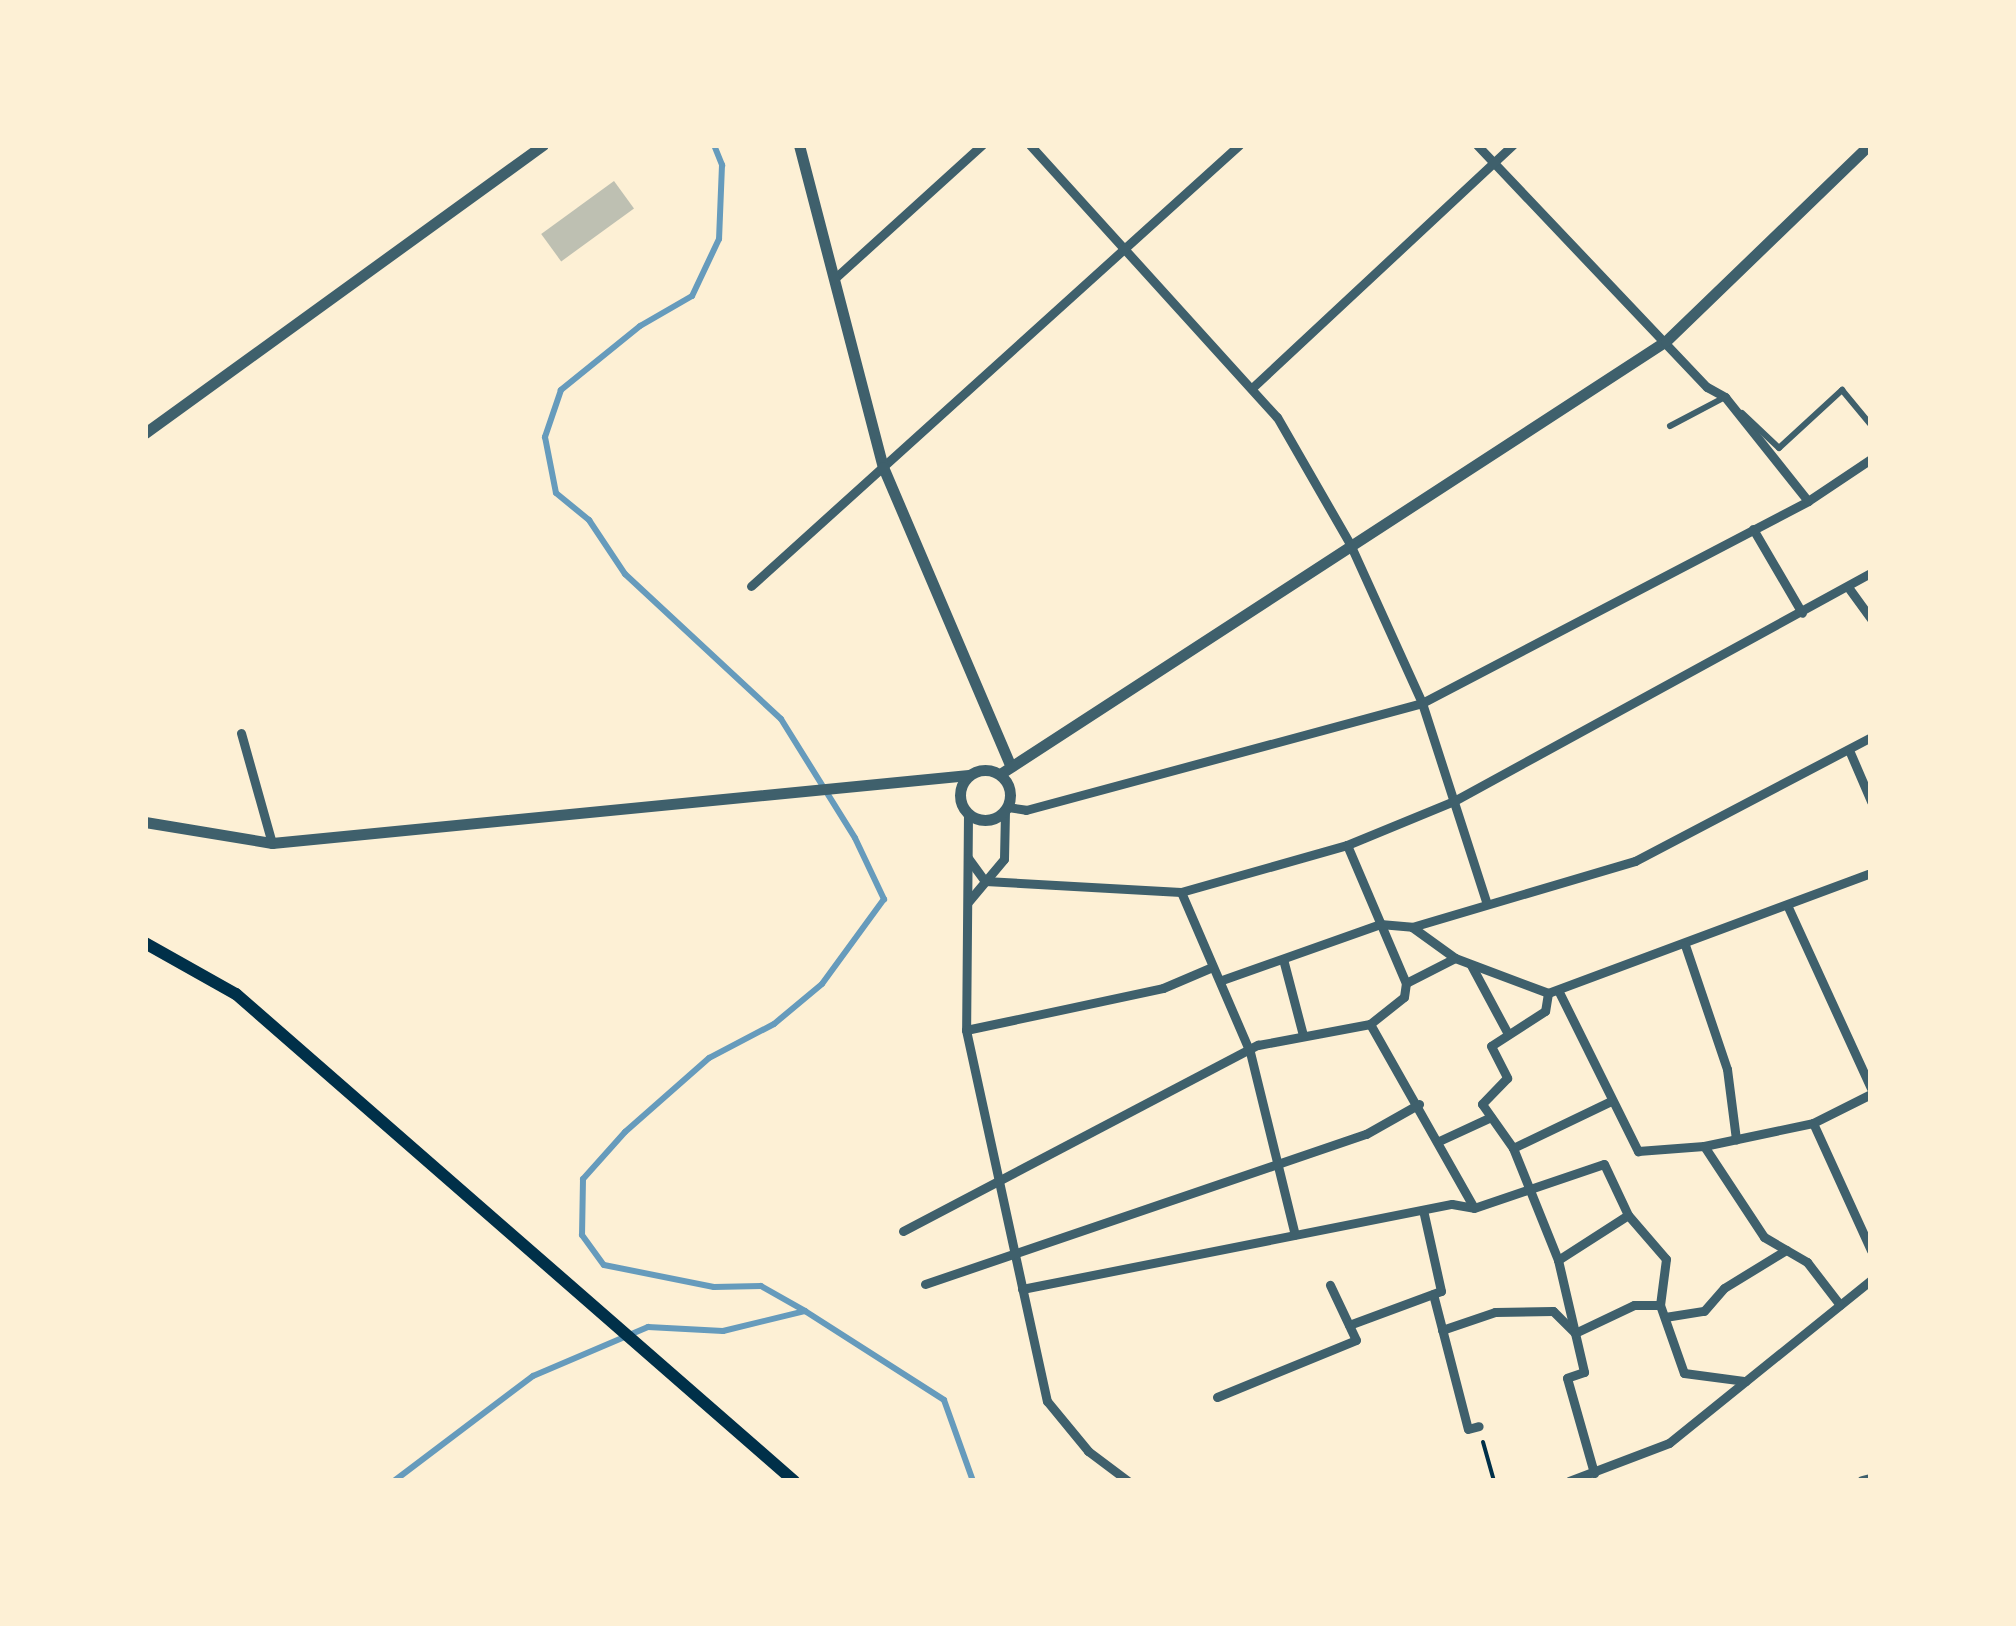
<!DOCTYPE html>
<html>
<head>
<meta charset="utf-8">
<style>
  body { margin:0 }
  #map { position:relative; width:2016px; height:1626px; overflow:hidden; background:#fdf0d5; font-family:Jost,sans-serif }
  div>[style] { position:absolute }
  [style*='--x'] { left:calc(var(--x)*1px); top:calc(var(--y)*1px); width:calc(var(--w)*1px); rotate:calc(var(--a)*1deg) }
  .stream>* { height:6px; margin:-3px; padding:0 3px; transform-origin:3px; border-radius:3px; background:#669bbc }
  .building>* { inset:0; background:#bec0b2; transform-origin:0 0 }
  .path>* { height:4px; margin:-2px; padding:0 2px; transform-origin:2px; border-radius:2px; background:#003049 }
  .pedestrian>* { height:6px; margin:-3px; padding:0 3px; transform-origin:3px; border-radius:3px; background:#3f606c }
  .minor>* { height:9px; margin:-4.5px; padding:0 4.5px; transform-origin:4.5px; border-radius:4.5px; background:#3f606c }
  .tertiary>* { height:11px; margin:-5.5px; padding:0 5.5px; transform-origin:5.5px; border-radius:5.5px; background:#3f606c }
  .tertiary>.ring { margin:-5.5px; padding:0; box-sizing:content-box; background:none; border:11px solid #3f606c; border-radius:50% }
  .secondary>* { height:12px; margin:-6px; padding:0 6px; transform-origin:6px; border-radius:6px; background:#003049 }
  span { translate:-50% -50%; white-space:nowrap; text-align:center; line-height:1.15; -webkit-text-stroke:8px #fdf0d5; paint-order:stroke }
  .frame { position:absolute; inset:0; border:148px solid #fdf0d5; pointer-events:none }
</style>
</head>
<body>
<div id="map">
  <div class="stream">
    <div style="--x:714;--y:145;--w:22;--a:68"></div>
    <div style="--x:722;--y:165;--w:74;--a:92.3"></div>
    <div style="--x:719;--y:239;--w:63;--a:115.3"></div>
    <div style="--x:692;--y:296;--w:60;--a:150"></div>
    <div style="--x:640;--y:326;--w:102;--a:141"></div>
    <div style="--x:561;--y:390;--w:50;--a:108.8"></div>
    <div style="--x:545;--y:437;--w:57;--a:78.9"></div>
    <div style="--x:556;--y:493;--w:43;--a:39.3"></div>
    <div style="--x:589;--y:520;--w:65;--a:56.3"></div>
    <div style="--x:625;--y:574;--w:213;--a:42.9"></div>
    <div style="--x:781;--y:719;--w:140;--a:58.1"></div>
    <div style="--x:855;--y:838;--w:68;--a:64.6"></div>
    <div style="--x:884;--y:899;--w:105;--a:126.1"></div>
    <div style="--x:822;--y:984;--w:62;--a:140.2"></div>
    <div style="--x:774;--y:1024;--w:73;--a:152.4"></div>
    <div style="--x:709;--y:1058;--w:112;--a:138.6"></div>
    <div style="--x:625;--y:1132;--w:63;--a:131.8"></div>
    <div style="--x:583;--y:1179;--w:56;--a:91"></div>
    <div style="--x:582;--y:1235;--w:37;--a:54"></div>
    <div style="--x:604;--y:1265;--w:112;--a:11.3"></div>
    <div style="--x:714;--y:1287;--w:47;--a:-1.2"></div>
    <div style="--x:761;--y:1286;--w:51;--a:29.6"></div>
    <div style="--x:394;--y:1481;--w:174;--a:-37.1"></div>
    <div style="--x:533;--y:1376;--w:125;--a:-23.1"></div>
    <div style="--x:648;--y:1327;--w:75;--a:3.1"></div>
    <div style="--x:723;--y:1331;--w:84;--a:-13.7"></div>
    <div style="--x:805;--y:1311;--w:165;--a:32.6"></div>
    <div style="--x:944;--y:1400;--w:86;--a:70.3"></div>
  </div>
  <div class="building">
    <div style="left:614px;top:181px;width:34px;height:90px;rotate:54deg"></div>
  </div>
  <div class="path">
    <div style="--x:1483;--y:1442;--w:41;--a:74.2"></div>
  </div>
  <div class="pedestrian">
    <div style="--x:1742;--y:413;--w:51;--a:43.4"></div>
    <div style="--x:1779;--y:448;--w:86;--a:-42.6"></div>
    <div style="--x:1842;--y:390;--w:45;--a:50.4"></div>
    <div style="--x:1670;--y:426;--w:62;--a:-27.8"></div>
  </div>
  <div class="minor">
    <div style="--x:1030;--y:145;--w:367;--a:47.8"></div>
    <div style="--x:1277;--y:417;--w:146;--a:60.1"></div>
    <div style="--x:1350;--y:544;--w:175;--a:65.6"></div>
    <div style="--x:1422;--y:703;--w:211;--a:72.1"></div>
    <div style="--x:1477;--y:145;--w:334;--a:46.5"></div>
    <div style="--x:1707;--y:387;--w:21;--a:29"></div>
    <div style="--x:1725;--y:397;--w:133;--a:51.4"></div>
    <div style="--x:834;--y:279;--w:200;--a:-42.2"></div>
    <div style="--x:1252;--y:388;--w:357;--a:-43"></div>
    <div style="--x:1753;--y:529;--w:97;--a:59.7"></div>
    <div style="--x:751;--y:586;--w:658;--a:-42.1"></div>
    <div style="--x:1848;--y:587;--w:39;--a:54"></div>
    <div style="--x:241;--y:733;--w:114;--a:74.3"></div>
    <div style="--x:1849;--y:750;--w:56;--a:66.7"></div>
    <div style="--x:1008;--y:807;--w:18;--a:9"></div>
    <div style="--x:1026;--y:810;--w:410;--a:-15.1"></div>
    <div style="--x:1422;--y:703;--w:436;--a:-27.6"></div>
    <div style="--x:1808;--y:501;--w:76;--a:-33.7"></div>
    <div style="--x:968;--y:814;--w:216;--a:90.5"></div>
    <div style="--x:966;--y:1030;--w:380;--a:77.7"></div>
    <div style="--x:1047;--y:1401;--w:65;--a:50.6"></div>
    <div style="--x:1088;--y:1451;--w:50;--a:36.9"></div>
    <div style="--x:1347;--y:845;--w:150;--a:66.9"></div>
    <div style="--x:968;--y:858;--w:29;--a:54"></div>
    <div style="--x:985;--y:881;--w:196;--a:3.2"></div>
    <div style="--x:1181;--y:892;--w:173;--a:-15.8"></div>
    <div style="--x:1347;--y:845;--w:116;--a:-22.4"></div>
    <div style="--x:1454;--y:801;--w:475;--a:-28.7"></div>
    <div style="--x:1181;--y:892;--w:174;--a:66.7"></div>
    <div style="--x:1250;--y:1052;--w:188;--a:76.2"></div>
    <div style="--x:968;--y:902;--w:56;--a:-50.1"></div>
    <div style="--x:1004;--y:859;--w:48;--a:-88.8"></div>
    <div style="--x:1788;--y:907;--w:199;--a:65.4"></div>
    <div style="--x:1412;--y:927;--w:53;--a:35.8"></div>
    <div style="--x:1455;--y:958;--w:99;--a:20.6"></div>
    <div style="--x:1548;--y:993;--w:345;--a:-20.4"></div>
    <div style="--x:1685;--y:945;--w:131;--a:71.3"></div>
    <div style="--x:1727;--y:1069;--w:71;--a:82.7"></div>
    <div style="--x:1283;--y:959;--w:79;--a:75.3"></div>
    <div style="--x:1471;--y:965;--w:78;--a:61.8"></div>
    <div style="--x:1222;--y:980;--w:168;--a:-19.5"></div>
    <div style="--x:1380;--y:924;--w:32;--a:5"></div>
    <div style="--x:1412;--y:927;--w:233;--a:-16.5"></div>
    <div style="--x:1635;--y:861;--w:267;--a:-27.7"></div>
    <div style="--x:1406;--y:983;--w:55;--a:-27"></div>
    <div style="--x:1559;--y:992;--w:178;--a:63.6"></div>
    <div style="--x:1638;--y:1151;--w:66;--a:-4.3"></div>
    <div style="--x:1704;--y:1146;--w:111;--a:-11.9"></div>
    <div style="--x:1813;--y:1123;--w:65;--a:-26.6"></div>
    <div style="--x:1548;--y:993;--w:18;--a:99"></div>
    <div style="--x:1545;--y:1011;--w:64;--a:147.1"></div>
    <div style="--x:1491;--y:1046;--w:36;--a:63"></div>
    <div style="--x:1507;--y:1078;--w:36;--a:134"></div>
    <div style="--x:1482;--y:1104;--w:54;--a:54.8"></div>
    <div style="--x:1513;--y:1148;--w:121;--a:68.1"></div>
    <div style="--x:1558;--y:1260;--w:115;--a:76.9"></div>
    <div style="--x:1584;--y:1372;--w:18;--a:161"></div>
    <div style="--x:1567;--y:1378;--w:99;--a:74.1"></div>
    <div style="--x:1370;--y:1024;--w:211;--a:60.5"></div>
    <div style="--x:966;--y:1030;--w:201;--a:-12"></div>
    <div style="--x:1163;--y:988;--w:51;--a:-23.1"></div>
    <div style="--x:1813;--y:1123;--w:140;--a:65.5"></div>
    <div style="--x:1439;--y:1141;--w:57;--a:-24.8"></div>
    <div style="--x:1704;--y:1146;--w:109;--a:56.6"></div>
    <div style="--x:1764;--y:1237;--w:50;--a:30.2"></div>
    <div style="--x:1807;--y:1262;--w:54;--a:52.5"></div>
    <div style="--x:1513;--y:1148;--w:109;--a:-25.6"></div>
    <div style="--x:903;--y:1231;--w:401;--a:-27.7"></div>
    <div style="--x:1258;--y:1045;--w:114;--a:-10.6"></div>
    <div style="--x:1370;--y:1024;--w:43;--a:-38.5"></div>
    <div style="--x:1404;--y:997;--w:14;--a:-82"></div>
    <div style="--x:1558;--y:1260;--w:83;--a:-32.7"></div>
    <div style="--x:925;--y:1284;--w:466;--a:-18.8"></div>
    <div style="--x:1366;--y:1134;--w:61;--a:-29.5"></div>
    <div style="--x:1022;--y:1289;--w:438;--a:-11.2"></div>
    <div style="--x:1452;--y:1204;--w:22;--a:10"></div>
    <div style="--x:1474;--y:1208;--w:137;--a:-18.7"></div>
    <div style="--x:1604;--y:1164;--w:56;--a:64.8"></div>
    <div style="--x:1628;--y:1215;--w:58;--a:49.2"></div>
    <div style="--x:1666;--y:1259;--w:46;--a:97.4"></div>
    <div style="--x:1660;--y:1305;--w:72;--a:70.6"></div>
    <div style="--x:1684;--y:1373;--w:62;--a:7.5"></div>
    <div style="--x:1433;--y:1294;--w:139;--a:75.5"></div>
    <div style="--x:1468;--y:1429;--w:11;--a:-15"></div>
    <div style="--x:1665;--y:1317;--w:39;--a:-9"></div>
    <div style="--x:1704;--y:1311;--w:30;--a:-49"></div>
    <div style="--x:1724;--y:1288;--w:73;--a:-31.5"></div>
    <div style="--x:1349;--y:1325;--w:98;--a:-20.3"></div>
    <div style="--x:1441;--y:1291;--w:83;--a:-102.5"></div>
    <div style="--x:1442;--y:1330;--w:56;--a:-18.8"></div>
    <div style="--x:1495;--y:1312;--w:58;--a:-1"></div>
    <div style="--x:1553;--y:1311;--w:31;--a:45"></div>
    <div style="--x:1575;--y:1333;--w:65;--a:-25.4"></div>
    <div style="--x:1634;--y:1305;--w:26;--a:0"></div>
    <div style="--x:1217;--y:1397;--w:150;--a:-22.3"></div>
    <div style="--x:1356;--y:1340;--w:61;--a:-115.3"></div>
    <div style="--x:1569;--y:1481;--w:107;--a:-20.8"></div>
    <div style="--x:1669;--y:1443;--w:260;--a:-38.9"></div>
  </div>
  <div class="tertiary">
    <div style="--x:799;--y:145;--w:333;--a:75.4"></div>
    <div style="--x:883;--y:467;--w:321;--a:66.9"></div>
    <div style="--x:145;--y:433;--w:491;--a:-35.9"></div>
    <div class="ring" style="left:960px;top:770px;width:39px;height:39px"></div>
    <div style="--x:1000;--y:774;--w:794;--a:-33.03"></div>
    <div style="--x:1666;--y:341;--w:282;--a:-44"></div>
    <div style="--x:145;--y:822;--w:129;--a:9.4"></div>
    <div style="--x:272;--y:843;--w:700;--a:-5.57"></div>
    <div style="--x:1862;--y:1481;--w:9;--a:-13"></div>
  </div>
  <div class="secondary">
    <div style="--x:145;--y:943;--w:104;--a:29.3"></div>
    <div style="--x:236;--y:994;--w:741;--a:41.11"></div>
  </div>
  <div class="frame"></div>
</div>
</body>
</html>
